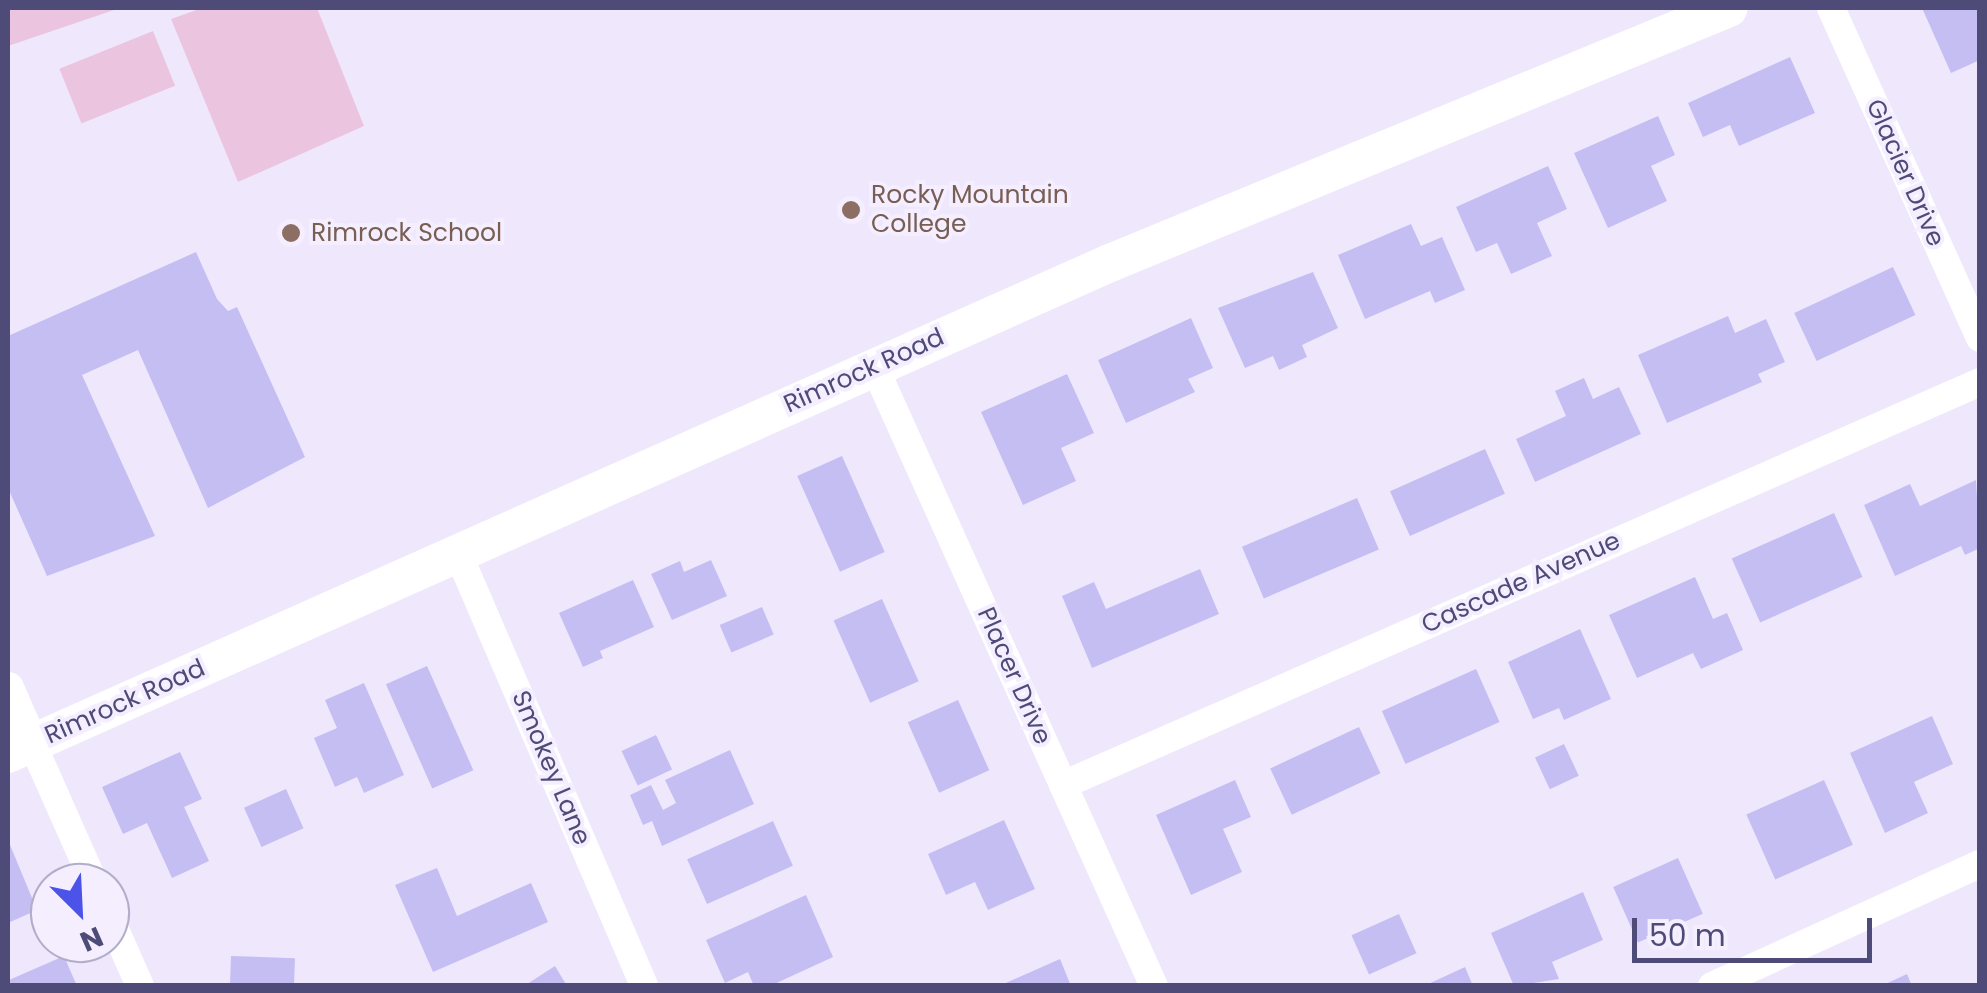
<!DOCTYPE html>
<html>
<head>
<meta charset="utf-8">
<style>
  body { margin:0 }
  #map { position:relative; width:1987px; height:993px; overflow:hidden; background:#efe8fd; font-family:Poppins,sans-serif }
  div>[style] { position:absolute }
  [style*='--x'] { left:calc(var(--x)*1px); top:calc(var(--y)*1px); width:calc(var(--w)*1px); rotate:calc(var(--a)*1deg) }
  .green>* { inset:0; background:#ebc5df; transform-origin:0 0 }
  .building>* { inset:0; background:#c5bef3; transform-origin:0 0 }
  .minor>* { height:28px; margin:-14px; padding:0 14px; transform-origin:14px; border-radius:14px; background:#fff }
  .tertiary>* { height:32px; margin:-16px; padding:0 16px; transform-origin:16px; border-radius:16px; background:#fff }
  .secondary>* { height:38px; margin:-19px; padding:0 19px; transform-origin:19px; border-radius:19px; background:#fff }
  .dots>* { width:28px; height:28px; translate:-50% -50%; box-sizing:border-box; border:5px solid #f4eeff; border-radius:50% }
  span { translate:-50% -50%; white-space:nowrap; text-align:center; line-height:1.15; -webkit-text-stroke:8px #f4eeff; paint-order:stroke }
  .street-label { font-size:25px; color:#4e4b78 }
  .education-label { font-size:25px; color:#785e54 }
  .left { translate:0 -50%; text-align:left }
  .frame { position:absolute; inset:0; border:10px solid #4e4b78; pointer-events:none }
  .north { position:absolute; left:30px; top:863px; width:100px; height:100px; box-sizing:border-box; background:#f4eeff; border:2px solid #b2adc9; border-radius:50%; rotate:156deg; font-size:28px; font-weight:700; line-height:40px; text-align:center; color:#4e4b78 }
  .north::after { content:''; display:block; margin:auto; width:35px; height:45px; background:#4b53e9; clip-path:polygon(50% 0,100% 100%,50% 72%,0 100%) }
  .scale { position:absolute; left:1632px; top:918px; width:240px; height:45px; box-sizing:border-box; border:5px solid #4e4b78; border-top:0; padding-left:12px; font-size:30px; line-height:35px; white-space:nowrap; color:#4e4b78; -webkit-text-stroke:8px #f4eeff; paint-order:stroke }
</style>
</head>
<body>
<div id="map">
  <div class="green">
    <div style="clip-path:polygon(8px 8px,120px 8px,8px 46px)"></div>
    <div style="clip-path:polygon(202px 8px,317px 8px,364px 126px,238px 182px,171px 19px)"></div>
    <div style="left:153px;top:31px;width:59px;height:101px;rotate:68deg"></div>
  </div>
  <div class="building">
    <div style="clip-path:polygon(1922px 8px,1980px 8px,1980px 60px,1951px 73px)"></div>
    <div style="clip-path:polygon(1790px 57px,1815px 113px,1739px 146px,1730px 125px,1703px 137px,1688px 103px)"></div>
    <div style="clip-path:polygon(1658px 116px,1675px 155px,1651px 166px,1667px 201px,1608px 228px,1574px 153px)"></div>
    <div style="clip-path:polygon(1548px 166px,1567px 209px,1537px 223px,1552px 256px,1511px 274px,1497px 243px,1476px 252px,1456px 207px)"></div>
    <div style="clip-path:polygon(1411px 224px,1421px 246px,1442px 237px,1465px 290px,1435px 303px,1430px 291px,1365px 319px,1338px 255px)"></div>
    <div style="clip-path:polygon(196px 252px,217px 299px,228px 311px,237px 307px,305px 457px,208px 508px,138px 350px,82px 375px,155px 536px,47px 576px,8px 488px,8px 336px)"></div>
    <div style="left:1893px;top:267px;width:53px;height:109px;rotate:65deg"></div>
    <div style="clip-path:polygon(1313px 272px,1338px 328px,1302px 345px,1307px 357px,1279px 370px,1273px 356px,1245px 368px,1218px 308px)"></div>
    <div style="clip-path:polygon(1728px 316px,1735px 333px,1766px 319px,1785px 362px,1758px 374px,1762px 382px,1667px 423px,1638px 355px)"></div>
    <div style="clip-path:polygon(1191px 318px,1213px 368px,1188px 379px,1195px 392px,1126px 423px,1098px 360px)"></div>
    <div style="clip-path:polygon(1067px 374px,1094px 433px,1061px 448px,1076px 481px,1023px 505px,981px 412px)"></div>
    <div style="clip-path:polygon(1584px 378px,1593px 399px,1619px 387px,1641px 434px,1535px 482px,1516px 439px,1566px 416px,1555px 391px)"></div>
    <div style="left:1485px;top:449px;width:49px;height:104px;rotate:66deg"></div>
    <div style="left:842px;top:456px;width:105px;height:49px;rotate:66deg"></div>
    <div style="clip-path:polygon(1976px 480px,1980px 548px,1965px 555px,1961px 546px,1895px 576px,1864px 505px,1910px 484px,1920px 506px)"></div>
    <div style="left:1357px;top:498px;width:56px;height:125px;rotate:67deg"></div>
    <div style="left:1834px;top:513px;width:70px;height:112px;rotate:66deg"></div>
    <div style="clip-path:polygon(711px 560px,727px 596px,672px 620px,651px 574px,680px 561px,684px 572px)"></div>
    <div style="clip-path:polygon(1200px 569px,1219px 614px,1092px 668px,1062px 596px,1094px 582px,1106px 609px)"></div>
    <div style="clip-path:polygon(1695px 577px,1713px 619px,1727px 613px,1743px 650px,1701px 669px,1693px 653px,1637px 678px,1609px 615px)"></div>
    <div style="clip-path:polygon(633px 580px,654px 627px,600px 651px,603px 658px,583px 667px,559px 613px)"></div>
    <div style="left:882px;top:599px;width:90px;height:53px;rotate:66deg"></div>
    <div style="left:762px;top:607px;width:30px;height:46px;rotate:67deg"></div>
    <div style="clip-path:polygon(1580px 629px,1611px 699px,1564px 720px,1559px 708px,1533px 719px,1508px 662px)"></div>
    <div style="left:427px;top:666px;width:114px;height:45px;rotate:66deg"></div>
    <div style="left:1476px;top:669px;width:58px;height:103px;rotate:66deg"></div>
    <div style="clip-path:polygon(364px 683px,404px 775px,364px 793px,357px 777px,335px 787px,314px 738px,337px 728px,325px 700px)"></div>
    <div style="left:958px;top:700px;width:77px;height:55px;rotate:66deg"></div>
    <div style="clip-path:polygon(1932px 716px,1953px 764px,1914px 782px,1928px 813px,1885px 833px,1850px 753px)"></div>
    <div style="left:1359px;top:727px;width:51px;height:98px;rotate:65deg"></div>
    <div style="left:656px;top:735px;width:38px;height:38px;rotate:65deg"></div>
    <div style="left:1564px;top:744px;width:35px;height:32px;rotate:65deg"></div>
    <div style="clip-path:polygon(730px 750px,754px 804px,662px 846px,652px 821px,643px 825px,630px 795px,651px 785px,663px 810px,676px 803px,665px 780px)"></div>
    <div style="clip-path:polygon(180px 752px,202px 799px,184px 807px,209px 861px,172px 878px,147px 823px,123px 834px,102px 787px)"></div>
    <div style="clip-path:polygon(1235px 780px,1251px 817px,1223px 829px,1242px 872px,1191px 895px,1156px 815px)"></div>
    <div style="left:1824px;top:780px;width:71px;height:85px;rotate:66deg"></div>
    <div style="left:286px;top:789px;width:43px;height:46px;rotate:66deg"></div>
    <div style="clip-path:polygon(1004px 820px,1035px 889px,988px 910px,975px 882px,946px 895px,928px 854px)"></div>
    <div style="left:773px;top:821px;width:49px;height:94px;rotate:66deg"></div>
    <div style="clip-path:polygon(8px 840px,37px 910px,8px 923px)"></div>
    <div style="left:1678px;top:858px;width:61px;height:71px;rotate:66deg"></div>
    <div style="clip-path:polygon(437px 868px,457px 916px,531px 883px,548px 922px,433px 972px,395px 885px)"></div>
    <div style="clip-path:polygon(1583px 892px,1603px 940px,1552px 962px,1559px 979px,1514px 986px,1491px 933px)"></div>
    <div style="clip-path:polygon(806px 895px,833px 957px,770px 986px,754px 986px,748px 972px,725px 983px,706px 940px)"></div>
    <div style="left:1399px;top:914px;width:43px;height:52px;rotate:66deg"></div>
    <div style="clip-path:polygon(64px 956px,77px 986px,12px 986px,9px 980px)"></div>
    <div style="left:231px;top:956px;width:64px;height:30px;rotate:2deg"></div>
    <div style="clip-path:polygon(1060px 959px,1071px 986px,999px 986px)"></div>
    <div style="clip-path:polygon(555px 966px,567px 986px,524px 986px)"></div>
    <div style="clip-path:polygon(1465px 967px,1473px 986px,1424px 986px)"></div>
    <div style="clip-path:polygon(1907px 974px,1912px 986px,1881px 986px)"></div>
  </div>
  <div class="minor">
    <div style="--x:1831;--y:8;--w:362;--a:65.7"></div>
    <div style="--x:874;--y:366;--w:680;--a:65.7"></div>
    <div style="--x:457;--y:551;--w:473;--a:66.7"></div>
    <div style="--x:32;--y:743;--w:153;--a:66.1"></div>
    <div style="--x:1063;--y:785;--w:1002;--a:-23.72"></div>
    <div style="--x:110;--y:918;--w:74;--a:66.2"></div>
    <div style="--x:1712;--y:986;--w:294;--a:-24.5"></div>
  </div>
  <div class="tertiary">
    <div style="--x:8;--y:688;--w:60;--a:66.4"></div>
  </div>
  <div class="secondary">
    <div style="--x:8;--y:754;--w:1206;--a:-24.02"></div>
    <div style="--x:1110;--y:263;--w:669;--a:-22.39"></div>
  </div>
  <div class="dots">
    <div style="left:851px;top:210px;background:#8d6e63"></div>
    <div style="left:291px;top:233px;background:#8d6e63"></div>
  </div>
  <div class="street-label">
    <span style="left:1905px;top:173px;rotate:66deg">Glacier Drive</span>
    <span style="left:864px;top:371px;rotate:-24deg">Rimrock Road</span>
    <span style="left:1521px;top:583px;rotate:-24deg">Cascade Avenue</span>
    <span style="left:1014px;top:676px;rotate:66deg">Placer Drive</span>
    <span style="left:125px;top:702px;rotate:-24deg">Rimrock Road</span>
    <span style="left:551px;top:768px;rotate:67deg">Smokey Lane</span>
  </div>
  <div class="education-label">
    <span class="left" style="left:871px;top:210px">Rocky Mountain<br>College</span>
    <span class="left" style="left:311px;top:233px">Rimrock School</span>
  </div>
  <div class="frame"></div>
  <div class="north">N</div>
  <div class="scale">50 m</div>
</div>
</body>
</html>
